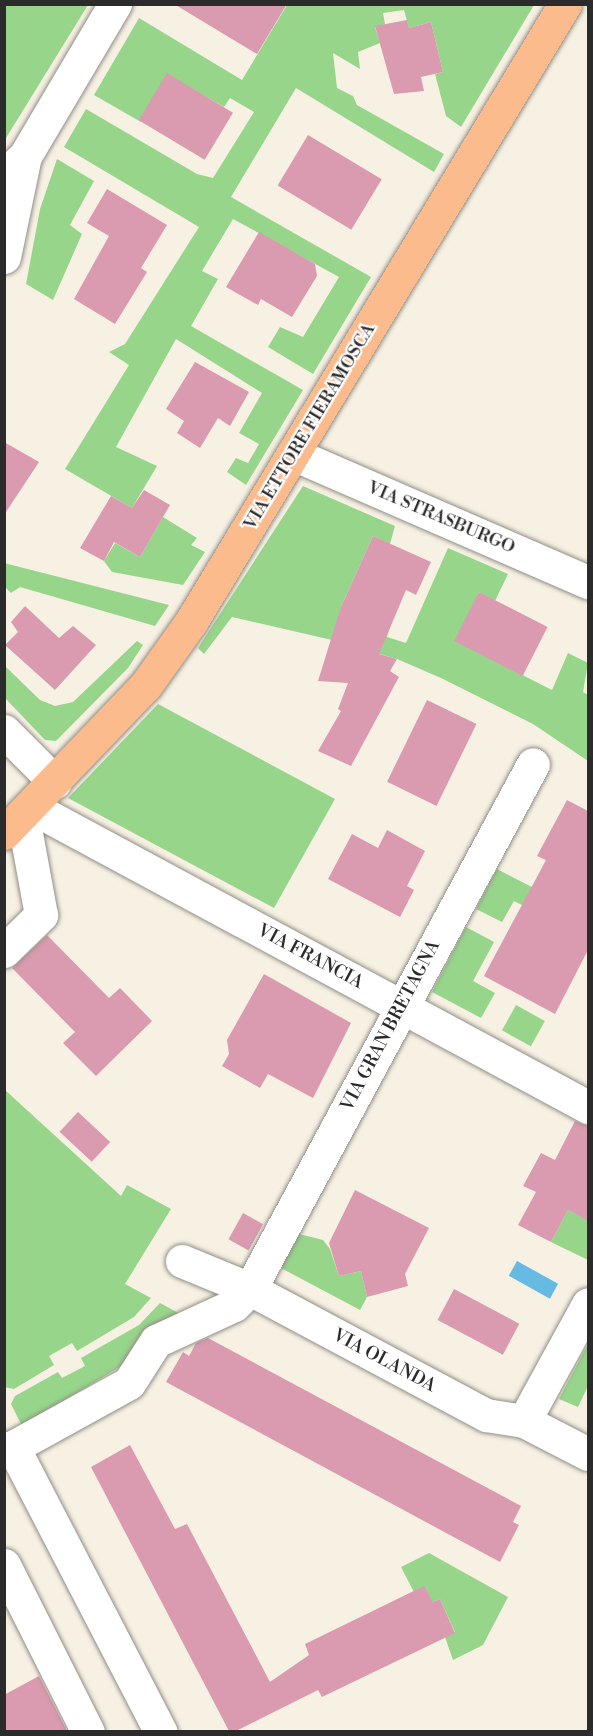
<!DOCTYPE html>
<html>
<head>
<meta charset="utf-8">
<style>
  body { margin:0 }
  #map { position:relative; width:593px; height:1736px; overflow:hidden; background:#f7f1e3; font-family:"Libre Bodoni",serif }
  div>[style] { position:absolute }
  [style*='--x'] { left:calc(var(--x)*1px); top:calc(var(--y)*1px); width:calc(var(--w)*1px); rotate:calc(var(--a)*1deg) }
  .green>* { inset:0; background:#97d58b; transform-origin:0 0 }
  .water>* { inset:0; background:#67bae2; transform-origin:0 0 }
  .building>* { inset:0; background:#da9aaf; transform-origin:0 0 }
  .roads { filter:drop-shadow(0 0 2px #918e87) drop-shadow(0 0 2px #918e87) }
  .minor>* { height:33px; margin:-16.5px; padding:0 16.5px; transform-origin:16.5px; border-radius:16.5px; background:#fff }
  .major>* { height:33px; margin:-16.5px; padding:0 16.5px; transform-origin:16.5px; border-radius:16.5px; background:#fbbb8d }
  span { translate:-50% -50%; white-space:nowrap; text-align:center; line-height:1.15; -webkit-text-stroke:4.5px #fff; paint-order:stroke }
  .street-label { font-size:18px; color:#2b2b2b }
  .frame { position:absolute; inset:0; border:6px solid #2b2b2b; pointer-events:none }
</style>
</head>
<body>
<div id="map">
  <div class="green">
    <div style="clip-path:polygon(5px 4px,88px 5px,6px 138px,4px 137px)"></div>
    <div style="clip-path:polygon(287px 5px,534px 5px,461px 127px,446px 116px,435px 74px,443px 72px,431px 22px,409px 28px,404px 10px,383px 13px,385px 24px,375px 27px,380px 43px,358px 52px,360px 69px,333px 53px,337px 88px,353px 96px,357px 105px,444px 154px,434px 172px,296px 88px,231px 197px,371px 277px,313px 374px,268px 347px,280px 327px,303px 337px,339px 277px,233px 219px,202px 271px,218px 279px,191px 326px,303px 390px,246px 485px,227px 472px,236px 458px,248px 463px,259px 444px,239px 433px,262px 393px,176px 339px,116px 447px,157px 466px,132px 508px,65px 469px,129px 365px,109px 352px,125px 344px,199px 227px,64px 147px,86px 109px,197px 174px,213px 178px,254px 112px,230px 98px,224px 107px,167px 74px,141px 122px,94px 95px,139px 18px,242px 80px)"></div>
    <div style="clip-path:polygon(57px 159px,94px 181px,70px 225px,82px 234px,53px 300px,26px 284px,40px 209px)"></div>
    <div style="clip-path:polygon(303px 486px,395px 526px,390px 544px,373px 536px,341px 607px,389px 629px,387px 637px,406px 643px,448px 548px,508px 574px,495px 601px,479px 592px,457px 642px,552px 690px,568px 653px,588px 663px,583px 692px,588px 695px,588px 761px,533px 724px,441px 678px,397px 659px,332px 640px,232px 617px,204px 654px,198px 648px)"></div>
    <div style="clip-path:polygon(163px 517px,197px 538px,191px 545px,205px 552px,183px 585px,112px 572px,104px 561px,115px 543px,140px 557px)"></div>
    <div style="clip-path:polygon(5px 563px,8px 564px,169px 605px,155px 626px,20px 587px,11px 593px,5px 587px)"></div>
    <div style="clip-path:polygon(137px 641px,143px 645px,128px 668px,56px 741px,45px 740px,5px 698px,5px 666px,40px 700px,55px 706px,73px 702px)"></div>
    <div style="clip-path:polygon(158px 704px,335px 799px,274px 908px,68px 798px)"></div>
    <div style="clip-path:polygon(497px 869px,588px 916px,588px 939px,514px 901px,502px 922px,476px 909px)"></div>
    <div style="clip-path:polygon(466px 927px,494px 942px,473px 981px,495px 993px,481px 1018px,432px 992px)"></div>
    <div style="left:516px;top:1005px;width:33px;height:29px;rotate:29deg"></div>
    <div style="clip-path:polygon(5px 1090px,121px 1196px,127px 1185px,171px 1209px,125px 1284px,151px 1298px,134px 1317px,77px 1351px,72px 1343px,49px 1356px,54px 1365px,14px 1389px,4px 1387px)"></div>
    <div style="clip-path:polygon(588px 1209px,588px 1260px,551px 1242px,568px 1210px,583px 1218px)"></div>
    <div style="clip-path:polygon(299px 1234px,323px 1240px,330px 1249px,339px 1276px,361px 1271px,367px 1297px,360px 1310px,281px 1268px)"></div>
    <div style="clip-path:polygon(160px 1303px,182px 1315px,121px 1366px,22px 1426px,11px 1404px,15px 1396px,58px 1372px,62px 1378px,85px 1366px,81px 1358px,139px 1325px)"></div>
    <div style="clip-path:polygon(588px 1344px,588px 1386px,578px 1407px,559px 1399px)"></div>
    <div style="clip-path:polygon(429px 1553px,508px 1597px,483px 1645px,453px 1660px,445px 1637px,455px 1632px,440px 1599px,433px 1602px,414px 1592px,401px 1567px)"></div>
  </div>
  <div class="water">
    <div style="left:517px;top:1261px;width:47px;height:17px;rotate:29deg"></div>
  </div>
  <div class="building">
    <div style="clip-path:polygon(174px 4px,287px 4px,257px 54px)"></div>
    <div style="clip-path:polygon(407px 20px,409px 28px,431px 22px,443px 72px,421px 77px,424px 91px,394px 94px,375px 26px)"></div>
    <div style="left:167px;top:73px;width:77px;height:55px;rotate:31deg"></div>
    <div style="left:308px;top:135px;width:86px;height:59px;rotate:31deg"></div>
    <div style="clip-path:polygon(107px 189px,167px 225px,141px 268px,147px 272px,115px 324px,74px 299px,109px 236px,87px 223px)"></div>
    <div style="clip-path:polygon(259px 232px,315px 264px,317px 276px,292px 317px,261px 299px,258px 305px,226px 287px)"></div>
    <div style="clip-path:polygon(195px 362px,249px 392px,230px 426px,218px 418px,200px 448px,177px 433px,184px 421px,166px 409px)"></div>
    <div style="clip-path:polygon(4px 442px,39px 462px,4px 515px)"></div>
    <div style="clip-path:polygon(144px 490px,170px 505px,140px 557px,114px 542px,104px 561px,80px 548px,111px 496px,132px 508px)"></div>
    <div style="clip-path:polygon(373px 536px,431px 562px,416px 595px,406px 590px,379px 654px,397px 659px,390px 671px,399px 677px,351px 766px,318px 751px,341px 711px,338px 709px,348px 683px,318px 681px,341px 607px)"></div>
    <div style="left:479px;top:592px;width:77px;height:55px;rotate:27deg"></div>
    <div style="clip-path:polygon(25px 606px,59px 638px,73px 626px,96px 645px,55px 690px,5px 645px,18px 632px,11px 622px)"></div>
    <div style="left:427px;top:700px;width:55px;height:91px;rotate:26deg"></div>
    <div style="clip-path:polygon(567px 800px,588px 811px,588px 950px,555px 1014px,484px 976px,546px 860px,537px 856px)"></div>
    <div style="clip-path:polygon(387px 830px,425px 851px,407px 886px,414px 890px,400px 917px,328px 879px,352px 834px,378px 848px)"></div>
    <div style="clip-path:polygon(47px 935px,109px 998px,120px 988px,152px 1021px,96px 1076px,63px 1043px,75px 1032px,12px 968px)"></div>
    <div style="clip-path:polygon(264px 974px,351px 1023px,313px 1098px,268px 1074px,260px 1088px,222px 1066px,229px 1054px,227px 1040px)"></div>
    <div style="left:78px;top:1112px;width:44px;height:27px;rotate:43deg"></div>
    <div style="clip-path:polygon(575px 1121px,588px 1126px,588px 1221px,568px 1210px,551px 1242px,518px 1225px,536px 1192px,523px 1186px,541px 1153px,555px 1160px)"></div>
    <div style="clip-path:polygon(355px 1190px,429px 1228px,405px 1274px,408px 1286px,367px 1297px,361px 1271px,339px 1276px,329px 1243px)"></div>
    <div style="left:243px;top:1213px;width:23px;height:30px;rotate:29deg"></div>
    <div style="left:454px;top:1289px;width:74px;height:35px;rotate:28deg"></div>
    <div style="clip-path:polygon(208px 1338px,521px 1506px,513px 1522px,519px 1525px,500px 1562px,166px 1382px,183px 1352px,189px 1356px,196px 1343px)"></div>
    <div style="clip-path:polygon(130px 1445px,175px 1529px,187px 1524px,270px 1682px,309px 1655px,305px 1644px,424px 1586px,433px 1602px,440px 1599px,455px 1633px,322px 1697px,318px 1690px,236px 1731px,229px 1731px,91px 1467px)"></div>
    <div style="clip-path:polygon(39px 1676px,67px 1731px,4px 1731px,4px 1695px)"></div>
  </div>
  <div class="roads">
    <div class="minor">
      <div style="--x:4;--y:175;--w:28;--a:-42"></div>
      <div style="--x:25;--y:156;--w:177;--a:-59.4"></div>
      <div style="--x:4;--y:257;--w:103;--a:-78.3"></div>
      <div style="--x:293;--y:454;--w:322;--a:23.5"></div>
      <div style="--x:4;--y:731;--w:72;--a:45"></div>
      <div style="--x:31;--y:807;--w:633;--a:28.31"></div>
      <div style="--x:4;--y:951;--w:52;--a:-44.2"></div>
      <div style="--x:41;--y:915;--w:100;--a:-100.4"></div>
      <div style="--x:182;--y:1261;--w:74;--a:22.4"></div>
      <div style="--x:250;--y:1289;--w:268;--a:28.1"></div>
      <div style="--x:486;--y:1415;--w:38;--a:9"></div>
      <div style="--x:524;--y:1421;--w:72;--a:27.3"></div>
      <div style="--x:524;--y:1421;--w:133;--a:-61.3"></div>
      <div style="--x:13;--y:1447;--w:132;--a:-28.9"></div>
      <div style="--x:129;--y:1383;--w:50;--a:-57.3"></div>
      <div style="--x:156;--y:1341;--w:86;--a:-24.8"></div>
      <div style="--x:234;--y:1305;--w:23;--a:-45"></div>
      <div style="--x:250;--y:1289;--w:596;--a:-61.67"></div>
      <div style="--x:4;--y:1449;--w:9;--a:-13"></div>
      <div style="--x:13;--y:1447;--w:321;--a:62.6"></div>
      <div style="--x:4;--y:1565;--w:187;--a:63.3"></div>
    </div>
    <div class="major">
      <div style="--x:4;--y:833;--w:205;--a:-46.2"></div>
      <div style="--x:146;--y:685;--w:77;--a:-54.5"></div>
      <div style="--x:191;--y:622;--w:722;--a:-58.82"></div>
    </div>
  </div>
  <div class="street-label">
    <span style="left:310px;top:427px;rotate:-59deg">VIA ETTORE FIERAMOSCA</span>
    <span style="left:441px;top:518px;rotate:23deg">VIA STRASBURGO</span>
    <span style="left:310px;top:957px;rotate:28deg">VIA FRANCIA</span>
    <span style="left:391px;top:1026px;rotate:-62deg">VIA GRAN BRETAGNA</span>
    <span style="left:384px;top:1361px;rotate:28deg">VIA OLANDA</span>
  </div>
  <div class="frame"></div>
</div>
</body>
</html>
